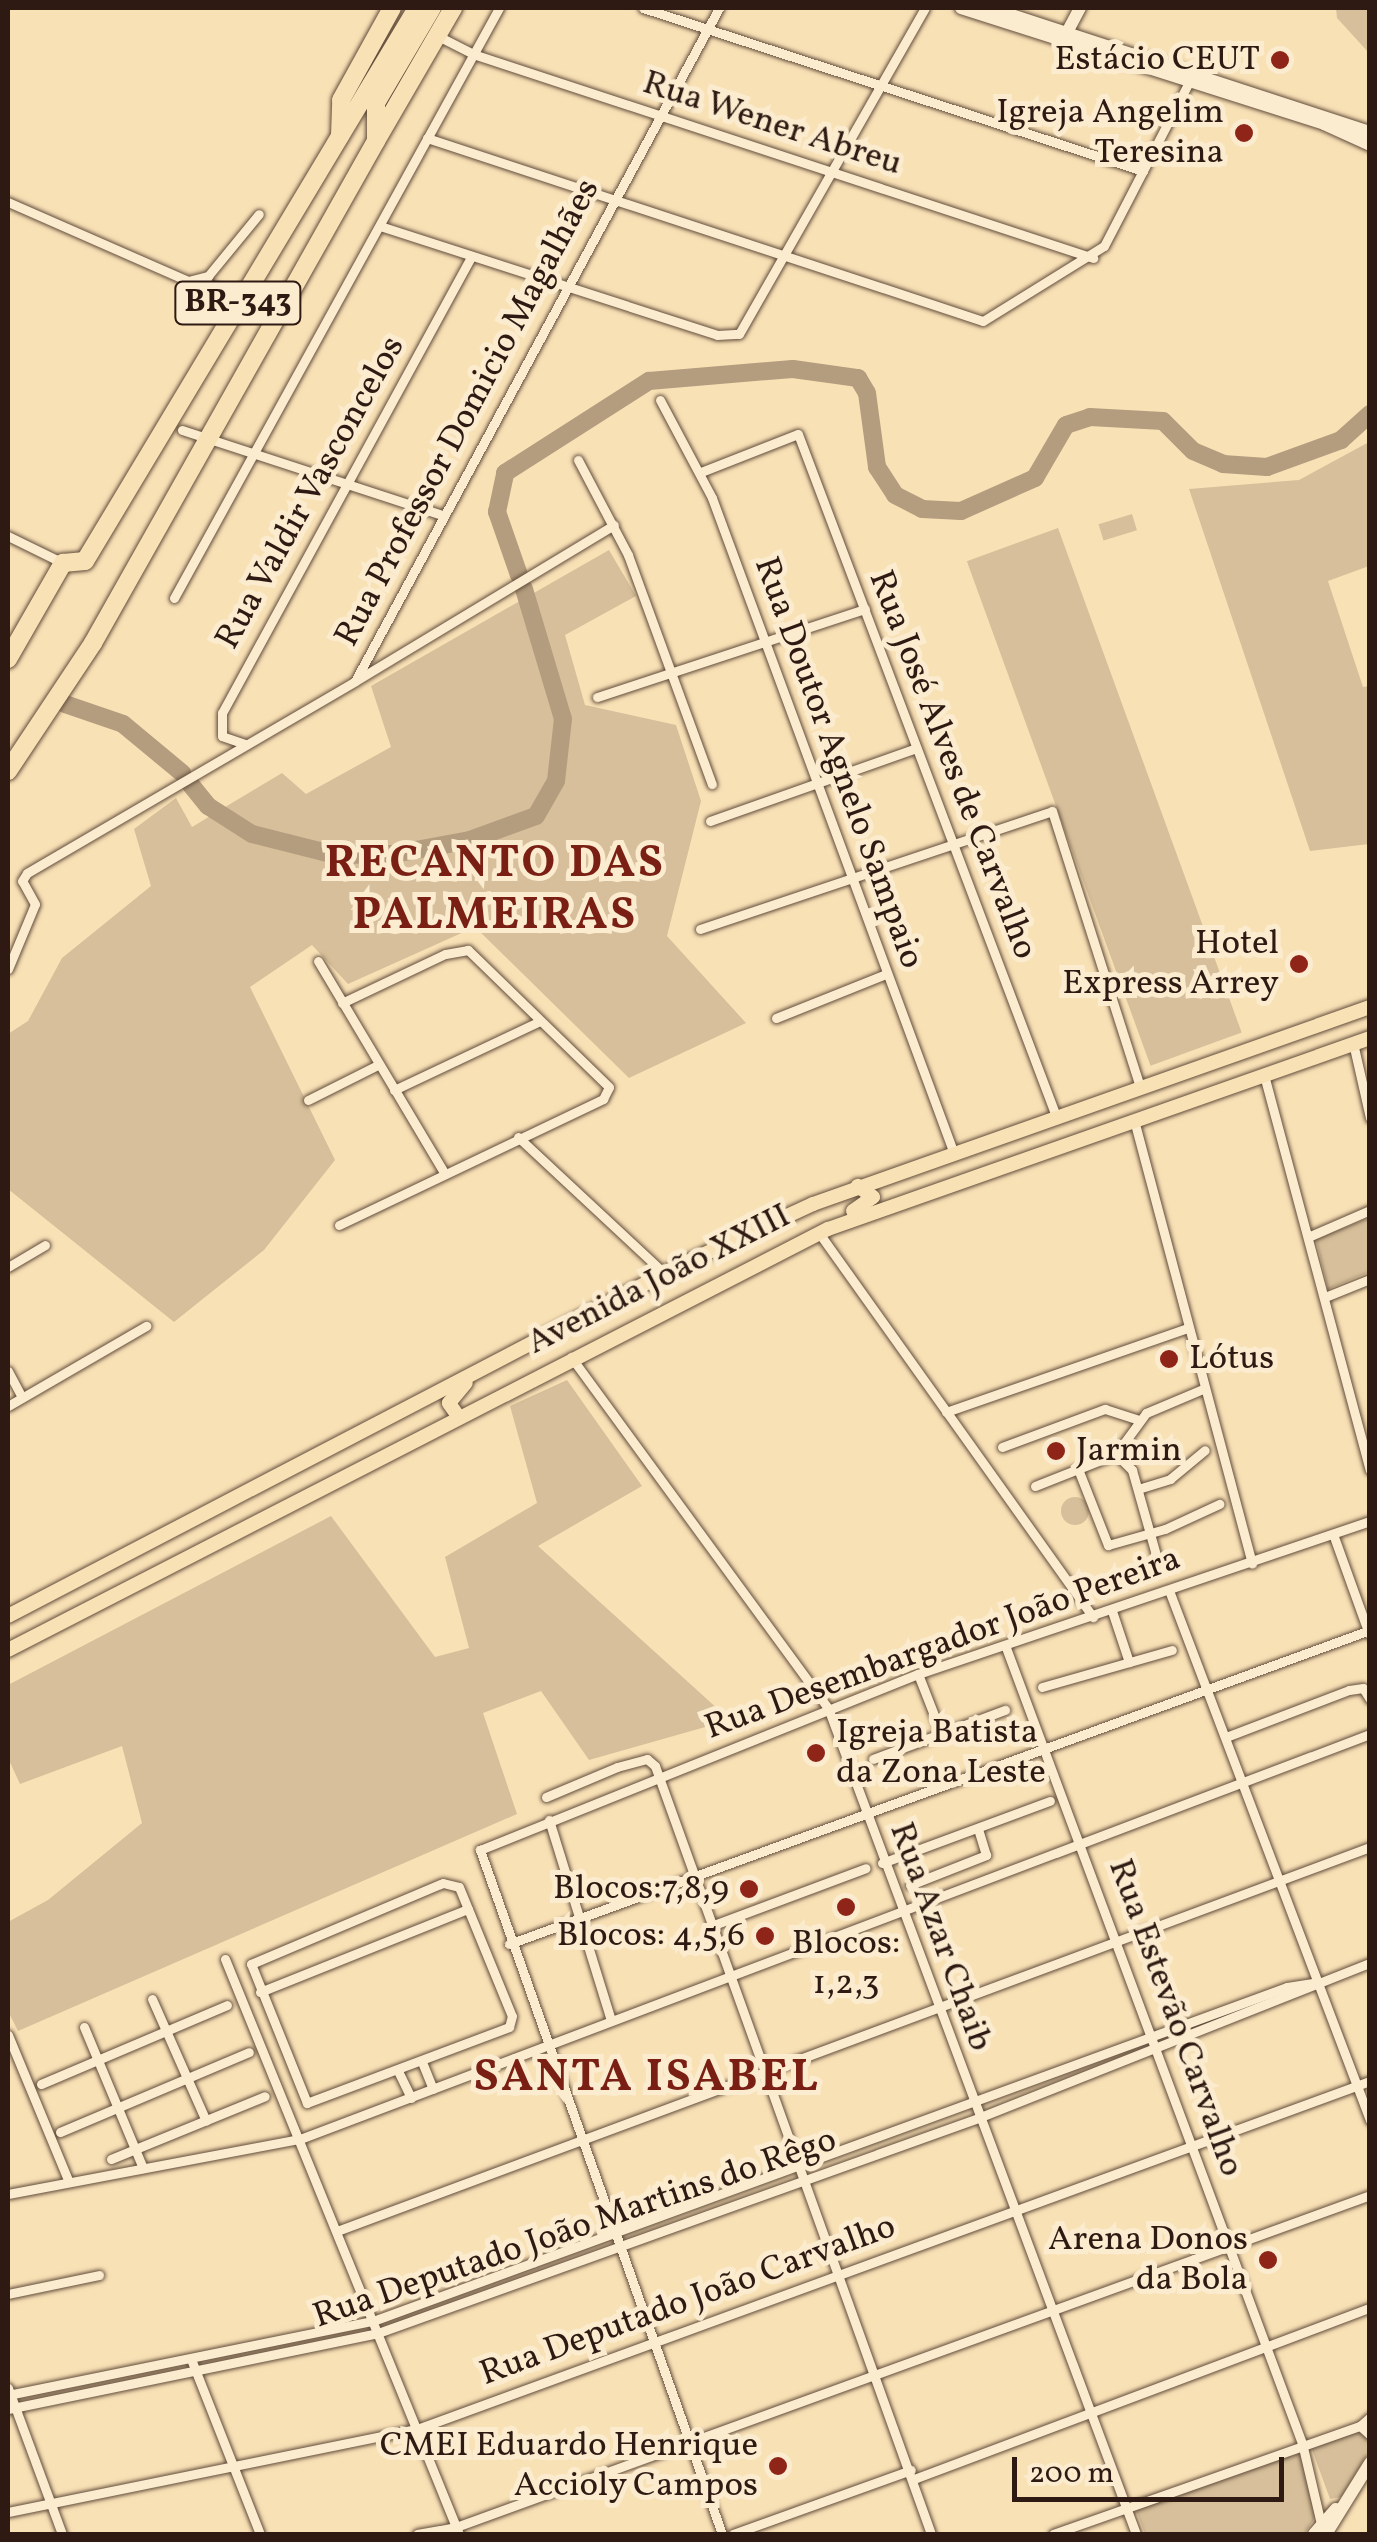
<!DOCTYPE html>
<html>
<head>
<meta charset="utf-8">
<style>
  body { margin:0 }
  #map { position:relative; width:1377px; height:2542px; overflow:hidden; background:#f9e1b6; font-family:Vollkorn,serif }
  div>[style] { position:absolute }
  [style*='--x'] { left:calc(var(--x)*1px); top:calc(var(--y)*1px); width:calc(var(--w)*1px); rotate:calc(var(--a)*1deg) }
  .green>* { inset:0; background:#d6bf9a; transform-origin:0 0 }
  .round { border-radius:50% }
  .river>* { height:18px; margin:-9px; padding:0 9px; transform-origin:9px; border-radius:9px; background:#b49d7e }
  .roads { filter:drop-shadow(0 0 2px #614c3b) drop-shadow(0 0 2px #614c3b) }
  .street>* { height:9px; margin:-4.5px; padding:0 4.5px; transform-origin:4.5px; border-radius:4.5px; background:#fbecd0 }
  .secondary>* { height:12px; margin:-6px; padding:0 6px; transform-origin:6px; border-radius:6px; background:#fbecd0 }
  .primary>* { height:14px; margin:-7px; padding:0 7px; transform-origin:7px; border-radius:7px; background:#f9e1b6 }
  .highway>* { height:18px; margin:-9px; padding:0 9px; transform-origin:9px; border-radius:9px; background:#f9e1b6 }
  .dots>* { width:28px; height:28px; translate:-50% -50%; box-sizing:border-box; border:5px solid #fbecd0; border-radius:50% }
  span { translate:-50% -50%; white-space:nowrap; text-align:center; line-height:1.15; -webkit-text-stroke:10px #fbecd0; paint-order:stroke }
  .shield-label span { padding:2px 8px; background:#fbecd0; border:2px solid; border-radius:8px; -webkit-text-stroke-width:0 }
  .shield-label { font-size:32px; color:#2e1a12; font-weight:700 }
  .poi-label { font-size:35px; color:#2e1a12 }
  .right { translate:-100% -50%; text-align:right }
  .left { translate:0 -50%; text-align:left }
  .street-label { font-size:35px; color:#2e1a12 }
  .district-label { font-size:45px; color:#7a1f14; font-weight:700; letter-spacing:2.5px }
  .frame { position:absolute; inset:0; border:10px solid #2e1a12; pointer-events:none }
  .scale { position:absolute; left:1012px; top:2457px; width:272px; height:45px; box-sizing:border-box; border:5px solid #2e1a12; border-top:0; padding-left:12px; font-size:30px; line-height:35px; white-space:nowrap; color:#2e1a12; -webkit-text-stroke:8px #fbecd0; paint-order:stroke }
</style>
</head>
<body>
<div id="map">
  <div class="green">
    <div style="clip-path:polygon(1336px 8px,1369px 8px,1369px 53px,1337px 18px)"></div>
    <div style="clip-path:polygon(1369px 442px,1369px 566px,1328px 581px,1363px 687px,1369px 686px,1369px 844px,1310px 851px,1189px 489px,1299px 480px)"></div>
    <div style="left:1132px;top:514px;width:17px;height:35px;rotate:73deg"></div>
    <div style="left:1058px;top:528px;width:537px;height:97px;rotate:70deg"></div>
    <div style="clip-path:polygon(609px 550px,636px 596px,565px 635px,585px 705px,676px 725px,701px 801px,667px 936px,746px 1023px,629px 1078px,475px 927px,348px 984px,312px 945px,250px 987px,335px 1160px,264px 1250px,174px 1322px,8px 1189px,8px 1034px,28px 1021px,62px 958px,151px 886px,134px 829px,176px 798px,192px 827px,282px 773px,306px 794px,391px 747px,371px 686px)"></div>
    <div style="clip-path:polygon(1369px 1218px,1369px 1272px,1328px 1289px,1316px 1239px)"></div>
    <div style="clip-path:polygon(567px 1380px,642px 1486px,538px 1546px,730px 1720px,589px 1760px,541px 1691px,483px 1713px,517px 1814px,18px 2031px,8px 2011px,8px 1922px,48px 1900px,142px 1823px,122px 1746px,20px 1784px,8px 1758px,8px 1685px,331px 1516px,435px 1657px,469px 1648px,445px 1557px,537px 1503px,510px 1406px)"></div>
    <div class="round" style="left:1061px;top:1497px;width:28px;height:28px"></div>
    <div style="clip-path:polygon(1356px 2430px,1369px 2438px,1369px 2452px,1341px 2497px,1330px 2499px,1310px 2444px)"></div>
    <div style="clip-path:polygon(1300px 2449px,1317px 2515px,1304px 2534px,1145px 2534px,1136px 2510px)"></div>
  </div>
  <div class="river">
    <div style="--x:519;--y:575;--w:67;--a:-109.2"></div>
    <div style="--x:497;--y:512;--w:40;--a:-78"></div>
    <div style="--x:505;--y:473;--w:171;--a:-32.6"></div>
    <div style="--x:649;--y:381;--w:144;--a:-4.8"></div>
    <div style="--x:793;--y:369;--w:66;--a:7.9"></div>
    <div style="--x:858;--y:378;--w:17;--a:59"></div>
    <div style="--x:867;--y:393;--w:75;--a:82.3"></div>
    <div style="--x:877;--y:467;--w:33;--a:57"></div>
    <div style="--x:895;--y:495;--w:30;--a:27"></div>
    <div style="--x:922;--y:509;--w:39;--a:3"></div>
    <div style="--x:961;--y:511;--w:81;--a:-24"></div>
    <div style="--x:1035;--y:478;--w:61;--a:-59.7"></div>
    <div style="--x:1066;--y:425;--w:25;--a:-18"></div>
    <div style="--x:1090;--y:417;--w:73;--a:3.1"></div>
    <div style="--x:1163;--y:421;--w:42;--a:45"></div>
    <div style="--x:1193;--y:451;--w:33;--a:23"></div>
    <div style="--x:1223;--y:464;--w:44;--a:3.9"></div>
    <div style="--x:1267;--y:467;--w:79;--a:-20"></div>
    <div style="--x:1341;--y:440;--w:39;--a:-42"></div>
    <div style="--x:65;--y:704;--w:61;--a:19"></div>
    <div style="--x:123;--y:724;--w:77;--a:39.7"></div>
    <div style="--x:191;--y:785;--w:27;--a:51"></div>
    <div style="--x:208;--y:806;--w:52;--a:32.5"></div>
    <div style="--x:252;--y:834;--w:86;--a:14.2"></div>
    <div style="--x:335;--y:855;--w:59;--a:-1"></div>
    <div style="--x:394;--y:854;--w:77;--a:-10.4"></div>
    <div style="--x:470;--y:840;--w:70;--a:-20"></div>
    <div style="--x:536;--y:816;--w:40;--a:-60.3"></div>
    <div style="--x:556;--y:781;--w:62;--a:-83.6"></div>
    <div style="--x:563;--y:719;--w:136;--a:-106.7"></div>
  </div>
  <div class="roads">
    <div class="street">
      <div style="--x:643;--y:8;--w:526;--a:18.06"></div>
      <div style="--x:438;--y:36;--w:39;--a:27"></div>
      <div style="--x:473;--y:54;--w:653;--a:18.21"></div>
      <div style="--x:427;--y:138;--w:585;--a:18.22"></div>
      <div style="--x:983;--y:321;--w:142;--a:-31.8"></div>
      <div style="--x:1104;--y:246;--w:187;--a:-62.6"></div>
      <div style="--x:8;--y:202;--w:197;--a:23.7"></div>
      <div style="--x:188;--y:281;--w:21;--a:-14"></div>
      <div style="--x:208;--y:276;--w:80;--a:-50.6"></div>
      <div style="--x:380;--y:226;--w:354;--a:17.9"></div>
      <div style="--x:717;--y:335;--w:22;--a:-3"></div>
      <div style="--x:739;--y:334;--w:375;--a:-60.3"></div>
      <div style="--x:202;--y:280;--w:43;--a:29.6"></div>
      <div style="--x:660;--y:400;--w:111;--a:62"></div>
      <div style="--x:712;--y:498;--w:696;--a:69.74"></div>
      <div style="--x:182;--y:430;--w:274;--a:18.1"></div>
      <div style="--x:578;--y:460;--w:107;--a:62.2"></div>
      <div style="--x:628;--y:555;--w:244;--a:69.9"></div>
      <div style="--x:701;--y:472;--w:104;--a:-21.4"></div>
      <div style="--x:798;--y:434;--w:729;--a:69.28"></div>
      <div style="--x:8;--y:536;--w:61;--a:26.1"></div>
      <div style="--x:174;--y:598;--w:674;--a:-61.15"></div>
      <div style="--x:357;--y:680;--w:300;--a:-31.1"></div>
      <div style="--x:597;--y:697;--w:282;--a:-18.2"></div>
      <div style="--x:245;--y:744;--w:24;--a:-161"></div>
      <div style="--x:222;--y:736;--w:23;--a:-90"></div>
      <div style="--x:222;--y:713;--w:520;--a:-61.36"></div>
      <div style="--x:710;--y:821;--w:219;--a:-19.5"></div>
      <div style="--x:700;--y:929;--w:371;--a:-18.5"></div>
      <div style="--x:1052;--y:811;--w:290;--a:72.3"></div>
      <div style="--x:318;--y:961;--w:244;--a:59.2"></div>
      <div style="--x:8;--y:969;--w:70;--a:-67.4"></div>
      <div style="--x:35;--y:904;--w:26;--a:-119"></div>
      <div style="--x:22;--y:881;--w:9;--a:-58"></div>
      <div style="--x:27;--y:873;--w:380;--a:-30.3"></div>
      <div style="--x:355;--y:681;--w:765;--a:-61.59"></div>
      <div style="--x:776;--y:1018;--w:118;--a:-21.8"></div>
      <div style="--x:1353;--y:1043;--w:77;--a:77.2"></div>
      <div style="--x:1264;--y:1075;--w:409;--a:75"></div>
      <div style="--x:394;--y:1090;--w:161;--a:-25.3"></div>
      <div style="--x:308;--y:1100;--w:78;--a:-26.6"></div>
      <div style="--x:1134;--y:1120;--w:459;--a:75.1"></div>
      <div style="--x:518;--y:1137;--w:201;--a:43"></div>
      <div style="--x:339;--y:1225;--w:293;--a:-25.5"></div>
      <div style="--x:603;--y:1099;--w:13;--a:-63"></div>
      <div style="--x:609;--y:1087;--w:197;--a:-135.8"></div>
      <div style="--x:468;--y:950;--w:23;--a:170"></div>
      <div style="--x:445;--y:954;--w:114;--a:154.6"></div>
      <div style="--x:819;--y:1233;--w:472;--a:54.5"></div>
      <div style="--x:1308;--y:1237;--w:68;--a:-23.5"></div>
      <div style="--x:8;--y:1267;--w:43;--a:-30.7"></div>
      <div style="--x:1325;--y:1297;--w:48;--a:-21.8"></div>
      <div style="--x:571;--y:1357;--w:435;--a:53.8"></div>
      <div style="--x:828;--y:1708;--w:882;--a:69.55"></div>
      <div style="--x:8;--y:1371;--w:30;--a:62"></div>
      <div style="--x:8;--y:1406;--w:160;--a:-30.1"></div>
      <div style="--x:946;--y:1412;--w:255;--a:-19.2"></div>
      <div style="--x:1002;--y:1447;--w:110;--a:-20.3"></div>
      <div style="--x:1105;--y:1409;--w:35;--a:18"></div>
      <div style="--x:1116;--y:1454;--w:23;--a:45"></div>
      <div style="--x:1132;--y:1470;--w:103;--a:74.2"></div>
      <div style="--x:1078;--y:1469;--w:82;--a:68.5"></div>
      <div style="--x:1108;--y:1545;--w:59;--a:-15.7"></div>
      <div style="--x:1165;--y:1529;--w:60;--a:-24.8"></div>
      <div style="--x:1035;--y:1486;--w:87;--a:-21.6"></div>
      <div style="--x:1116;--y:1454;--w:51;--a:-53.8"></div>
      <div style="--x:1146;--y:1413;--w:62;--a:-22.8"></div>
      <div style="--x:1138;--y:1489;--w:34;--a:-17"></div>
      <div style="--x:1170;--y:1479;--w:45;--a:-39.6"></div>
      <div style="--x:1333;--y:1534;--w:106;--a:70.2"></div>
      <div style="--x:1170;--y:1593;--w:564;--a:69.22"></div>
      <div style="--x:1112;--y:1611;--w:54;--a:71.6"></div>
      <div style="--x:1005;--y:1645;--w:851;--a:69.59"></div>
      <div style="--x:1302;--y:2443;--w:83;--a:76.8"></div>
      <div style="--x:918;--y:1674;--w:63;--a:68.7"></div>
      <div style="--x:1042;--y:1687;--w:135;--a:-15.9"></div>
      <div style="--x:1226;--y:1737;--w:132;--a:-20.9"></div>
      <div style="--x:1349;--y:1690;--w:14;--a:-8"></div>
      <div style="--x:1363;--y:1688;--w:13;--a:58"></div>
      <div style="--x:873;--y:1759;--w:141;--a:-20.4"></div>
      <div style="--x:546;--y:1797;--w:77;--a:-22.9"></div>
      <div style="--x:617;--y:1767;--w:31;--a:-15"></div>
      <div style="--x:647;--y:1759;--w:11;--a:41"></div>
      <div style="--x:655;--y:1766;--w:816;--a:70.23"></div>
      <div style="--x:549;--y:1820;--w:206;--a:72.8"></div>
      <div style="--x:882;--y:1863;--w:179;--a:-20.3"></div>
      <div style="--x:443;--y:1883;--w:16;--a:14"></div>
      <div style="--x:459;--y:1887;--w:139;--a:67.7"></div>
      <div style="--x:512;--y:2016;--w:11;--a:105"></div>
      <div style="--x:509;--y:2027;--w:216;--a:159.4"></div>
      <div style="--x:307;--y:2103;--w:150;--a:-111.9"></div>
      <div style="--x:251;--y:1964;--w:208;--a:-22.9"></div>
      <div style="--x:910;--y:1885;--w:82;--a:-21.5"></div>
      <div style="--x:986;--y:1855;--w:28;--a:-107"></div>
      <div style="--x:711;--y:1926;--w:165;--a:-20.5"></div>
      <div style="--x:509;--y:1944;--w:916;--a:-20.04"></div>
      <div style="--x:225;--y:1959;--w:621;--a:67.86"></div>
      <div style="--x:260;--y:1992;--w:224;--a:-21.8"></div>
      <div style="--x:152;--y:1999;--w:133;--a:66.1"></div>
      <div style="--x:84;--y:2027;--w:153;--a:67.3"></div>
      <div style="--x:8;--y:2035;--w:159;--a:67.5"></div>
      <div style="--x:422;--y:2062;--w:29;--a:68"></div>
      <div style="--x:398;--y:2071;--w:30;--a:64"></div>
      <div style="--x:41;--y:2084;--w:202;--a:-23"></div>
      <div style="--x:60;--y:2132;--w:205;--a:-22.9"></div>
      <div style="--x:111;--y:2159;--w:166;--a:-22.2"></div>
      <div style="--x:8;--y:2194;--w:297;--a:-10.7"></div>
      <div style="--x:300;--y:2139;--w:1144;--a:-20.73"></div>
      <div style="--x:337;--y:2231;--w:1102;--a:-20.39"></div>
      <div style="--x:8;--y:2294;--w:93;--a:-11.8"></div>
      <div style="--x:191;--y:2359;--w:188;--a:68.5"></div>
      <div style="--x:8;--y:2388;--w:156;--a:69.7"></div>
      <div style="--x:8;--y:2395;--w:372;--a:-11.5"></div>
      <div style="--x:373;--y:2321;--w:973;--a:-20.07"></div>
      <div style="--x:1287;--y:1987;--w:31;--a:-9"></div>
      <div style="--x:8;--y:2409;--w:378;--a:-11.6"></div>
      <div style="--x:378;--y:2333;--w:637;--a:-19.71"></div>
      <div style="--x:978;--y:2118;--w:422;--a:-21.6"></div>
      <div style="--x:1370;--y:2417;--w:13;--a:138"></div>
      <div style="--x:1360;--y:2426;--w:13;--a:42"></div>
      <div style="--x:914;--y:2479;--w:487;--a:-20.6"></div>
      <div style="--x:8;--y:2512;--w:417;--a:-11.5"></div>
      <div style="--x:417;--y:2429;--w:1015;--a:-20.06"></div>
      <div style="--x:417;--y:2534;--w:40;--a:-10"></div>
      <div style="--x:456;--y:2527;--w:972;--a:-19.96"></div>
      <div style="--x:722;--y:2534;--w:726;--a:-109.48"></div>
      <div style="--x:480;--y:1850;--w:472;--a:-21.9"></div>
      <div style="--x:918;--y:1674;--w:477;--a:-18.7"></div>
      <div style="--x:733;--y:2534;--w:189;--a:-19.8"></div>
      <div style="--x:1053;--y:2534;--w:325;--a:-19.4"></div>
    </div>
    <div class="secondary">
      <div style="--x:961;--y:8;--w:381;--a:17.7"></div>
      <div style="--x:1324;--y:124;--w:51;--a:24.5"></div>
      <div style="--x:990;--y:8;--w:400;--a:18.1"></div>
      <div style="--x:1064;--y:38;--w:34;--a:-62"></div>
      <div style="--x:1314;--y:2534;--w:33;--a:-49"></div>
      <div style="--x:1326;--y:2534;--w:84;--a:-58.2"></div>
    </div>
    <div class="primary">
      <div style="--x:853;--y:1211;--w:24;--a:-35"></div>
      <div style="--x:873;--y:1197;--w:19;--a:-144"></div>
      <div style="--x:458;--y:1416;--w:16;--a:-125"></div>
      <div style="--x:449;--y:1403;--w:26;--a:-50"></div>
      <div style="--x:8;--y:1616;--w:766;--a:-27.54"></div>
      <div style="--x:687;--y:1262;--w:139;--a:-24.7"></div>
      <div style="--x:813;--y:1204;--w:591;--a:-19.48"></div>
      <div style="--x:8;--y:1650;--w:922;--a:-27.18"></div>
      <div style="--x:828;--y:1229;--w:575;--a:-19.41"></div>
    </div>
    <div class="highway">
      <div style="--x:340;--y:136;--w:36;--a:-88"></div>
      <div style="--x:341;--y:100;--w:105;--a:-61"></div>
      <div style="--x:376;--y:141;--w:154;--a:-59.9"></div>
      <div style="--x:8;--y:659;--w:111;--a:-60.2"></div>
      <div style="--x:63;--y:563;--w:22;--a:-5"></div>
      <div style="--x:85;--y:561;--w:645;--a:-59.02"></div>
      <div style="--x:8;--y:771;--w:154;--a:-56.4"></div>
      <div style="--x:93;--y:643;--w:576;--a:-60.59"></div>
      <div style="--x:376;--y:141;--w:38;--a:-90"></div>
      <div style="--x:376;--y:103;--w:110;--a:-59.5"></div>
    </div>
  </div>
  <div class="dots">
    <div style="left:1280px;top:60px;background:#8f2418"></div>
    <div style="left:1244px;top:133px;background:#8f2418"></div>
    <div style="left:1299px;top:964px;background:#8f2418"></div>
    <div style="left:1169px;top:1359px;background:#8f2418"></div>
    <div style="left:1056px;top:1451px;background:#8f2418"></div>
    <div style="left:816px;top:1753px;background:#8f2418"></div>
    <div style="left:749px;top:1889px;background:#8f2418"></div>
    <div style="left:846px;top:1907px;background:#8f2418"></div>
    <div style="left:765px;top:1936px;background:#8f2418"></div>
    <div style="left:1268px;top:2260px;background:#8f2418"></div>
    <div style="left:778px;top:2466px;background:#8f2418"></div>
  </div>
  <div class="shield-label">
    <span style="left:238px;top:303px">BR-343</span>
  </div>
  <div class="poi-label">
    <span class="right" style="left:1260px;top:60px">Estácio CEUT</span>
    <span class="right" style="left:1224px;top:133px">Igreja Angelim<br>Teresina</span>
    <span class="right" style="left:1279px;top:964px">Hotel<br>Express Arrey</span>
    <span class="left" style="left:1189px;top:1359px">Lótus</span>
    <span class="left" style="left:1076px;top:1451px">Jarmin</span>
    <span class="left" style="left:836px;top:1753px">Igreja Batista<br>da Zona Leste</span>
    <span class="right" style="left:729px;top:1889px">Blocos:7,8,9</span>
    <span class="right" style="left:745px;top:1936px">Blocos: 4,5,6</span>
    <span style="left:846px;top:1964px">Blocos:<br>1,2,3</span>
    <span class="right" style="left:1248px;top:2260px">Arena Donos<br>da Bola</span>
    <span class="right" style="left:758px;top:2466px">CMEI Eduardo Henrique<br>Accioly Campos</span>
  </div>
  <div class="street-label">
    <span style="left:772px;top:124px;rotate:18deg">Rua Wener Abreu</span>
    <span style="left:468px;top:413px;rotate:-62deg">Rua Professor Domicio Magalhães</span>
    <span style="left:311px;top:493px;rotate:-61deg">Rua Valdir Vasconcelos</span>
    <span style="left:838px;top:763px;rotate:70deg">Rua Doutor Agnelo Sampaio</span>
    <span style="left:952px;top:765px;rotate:69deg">Rua José Alves de Carvalho</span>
    <span style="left:659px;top:1280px;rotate:-27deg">Avenida João XXIII</span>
    <span style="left:943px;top:1644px;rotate:-20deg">Rua Desembargador João Pereira</span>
    <span style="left:940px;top:1937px;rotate:70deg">Rua Azar Chaib</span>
    <span style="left:1175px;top:2018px;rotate:70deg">Rua Estevão Carvalho</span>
    <span style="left:575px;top:2229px;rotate:-19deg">Rua Deputado João Martins do Rêgo</span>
    <span style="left:688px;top:2301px;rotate:-20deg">Rua Deputado João Carvalho</span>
  </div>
  <div class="district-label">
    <span style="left:495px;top:891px">RECANTO DAS<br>PALMEIRAS</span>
    <span style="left:647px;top:2079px">SANTA ISABEL</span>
  </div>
  <div class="frame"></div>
  <div class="scale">200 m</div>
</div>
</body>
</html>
